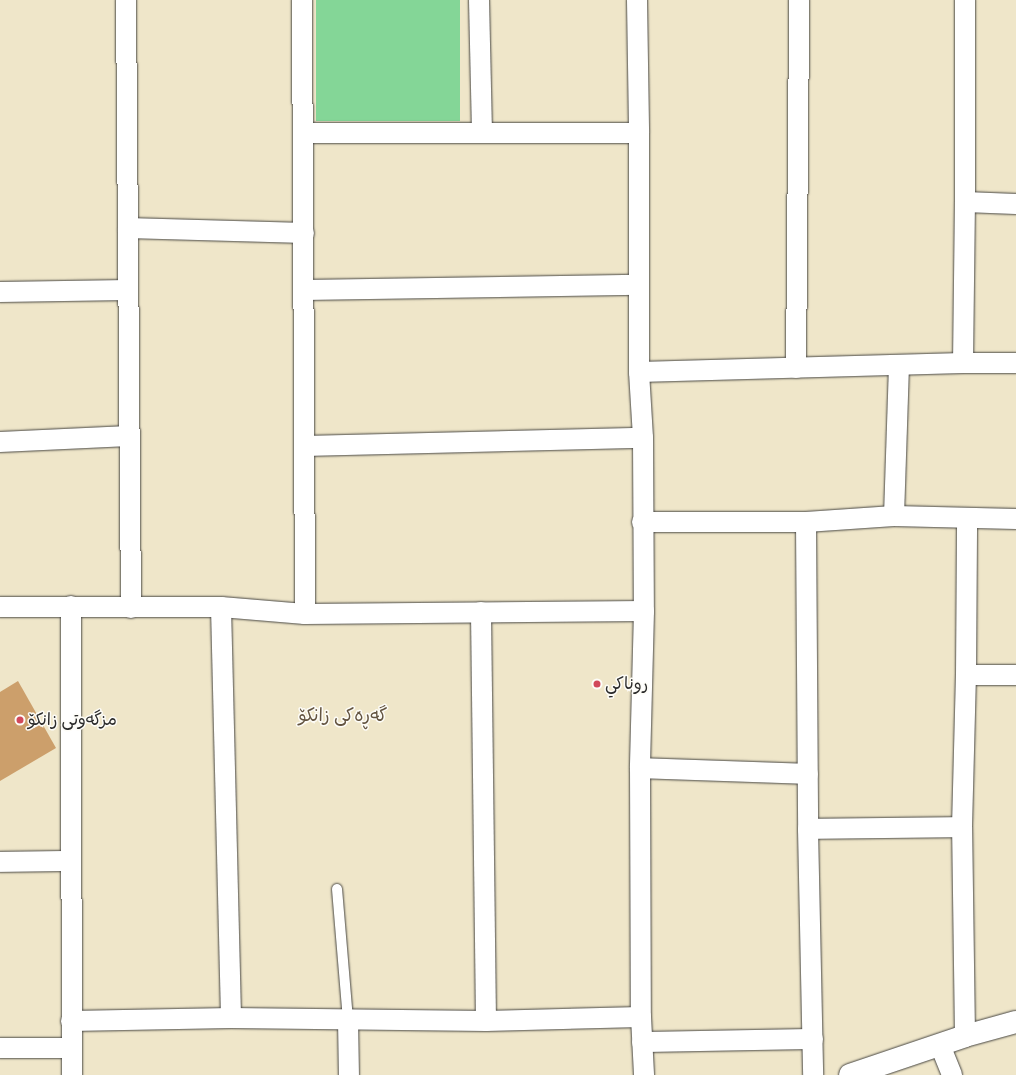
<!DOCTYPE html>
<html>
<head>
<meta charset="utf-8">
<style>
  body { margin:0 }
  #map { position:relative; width:1016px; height:1075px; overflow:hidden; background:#efe6c9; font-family:Caveat,"Playpen Sans Arabic",sans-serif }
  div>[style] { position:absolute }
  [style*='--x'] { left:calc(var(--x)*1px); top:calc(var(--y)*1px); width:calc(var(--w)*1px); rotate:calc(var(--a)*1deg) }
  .green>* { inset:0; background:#84d697; transform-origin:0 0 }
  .building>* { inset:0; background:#cc9f6b }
  .roads { filter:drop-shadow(0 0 1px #484743) drop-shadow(0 0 1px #484743) }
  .service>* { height:10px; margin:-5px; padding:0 5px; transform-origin:5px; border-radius:5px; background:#fff }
  .minor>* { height:20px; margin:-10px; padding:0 10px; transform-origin:10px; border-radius:10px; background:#fff }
  .tertiary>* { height:22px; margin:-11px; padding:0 11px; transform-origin:11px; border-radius:11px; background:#fff }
  .dots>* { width:11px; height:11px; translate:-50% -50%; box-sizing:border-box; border:2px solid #fdfcf7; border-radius:50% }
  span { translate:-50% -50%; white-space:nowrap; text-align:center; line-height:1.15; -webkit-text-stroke:3px #fdfcf7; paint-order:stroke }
  .poi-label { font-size:17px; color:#2b2b2b }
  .left { translate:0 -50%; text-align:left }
  .neighbourhood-label { font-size:18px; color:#635441 }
</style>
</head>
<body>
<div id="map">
  <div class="green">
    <div style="left:316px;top:0;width:144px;height:121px"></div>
  </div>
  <div class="building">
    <div style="clip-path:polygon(18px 681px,56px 748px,0 781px,0 692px)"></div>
  </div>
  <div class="roads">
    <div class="service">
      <div style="--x:337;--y:889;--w:131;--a:85.2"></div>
    </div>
    <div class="minor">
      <div style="--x:126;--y:0;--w:608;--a:89.53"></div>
      <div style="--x:302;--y:0;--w:614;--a:89.72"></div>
      <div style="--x:479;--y:0;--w:132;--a:88.7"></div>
      <div style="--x:637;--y:0;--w:133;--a:89.1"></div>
      <div style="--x:639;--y:133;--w:239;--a:90"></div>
      <div style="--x:639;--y:372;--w:66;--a:86.5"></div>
      <div style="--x:643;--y:438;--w:173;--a:89.7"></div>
      <div style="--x:644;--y:611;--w:157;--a:91.5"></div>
      <div style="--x:640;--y:768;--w:249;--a:89.8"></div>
      <div style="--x:641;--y:1017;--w:58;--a:87"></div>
      <div style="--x:303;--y:133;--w:336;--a:0"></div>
      <div style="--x:965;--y:202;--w:51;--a:2.2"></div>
      <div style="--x:128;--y:228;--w:176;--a:1.6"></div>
      <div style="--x:304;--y:290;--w:335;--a:-0.9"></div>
      <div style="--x:0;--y:292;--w:128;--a:-0.9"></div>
      <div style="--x:963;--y:363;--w:161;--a:-89.3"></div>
      <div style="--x:965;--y:202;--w:202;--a:-90"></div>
      <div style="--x:796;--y:368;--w:368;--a:-89.5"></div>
      <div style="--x:639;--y:372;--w:324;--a:-1.6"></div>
      <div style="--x:963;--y:363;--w:53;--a:0"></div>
      <div style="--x:0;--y:442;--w:129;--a:-2.7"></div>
      <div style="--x:304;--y:446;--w:339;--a:-1.4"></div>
      <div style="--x:894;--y:516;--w:150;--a:-88.1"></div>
      <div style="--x:642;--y:522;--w:164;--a:0"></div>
      <div style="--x:806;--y:522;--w:88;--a:-3.9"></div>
      <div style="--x:894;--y:516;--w:122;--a:1.4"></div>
      <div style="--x:806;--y:522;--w:307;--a:89.6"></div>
      <div style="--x:808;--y:829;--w:246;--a:88.8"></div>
      <div style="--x:71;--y:606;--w:469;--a:89.9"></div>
      <div style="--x:0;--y:607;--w:221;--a:0"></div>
      <div style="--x:221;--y:607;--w:84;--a:4.8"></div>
      <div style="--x:305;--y:614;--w:339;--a:-0.5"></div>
      <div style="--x:221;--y:607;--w:411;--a:88.6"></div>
      <div style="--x:481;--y:612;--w:409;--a:89.3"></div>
      <div style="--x:966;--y:675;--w:50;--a:0"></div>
      <div style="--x:640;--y:768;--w:168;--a:2"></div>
      <div style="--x:808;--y:829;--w:154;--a:-0.7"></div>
      <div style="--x:0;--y:862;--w:71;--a:-0.8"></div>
      <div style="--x:348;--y:1020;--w:55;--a:89"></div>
      <div style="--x:71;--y:1021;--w:160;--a:-1.1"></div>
      <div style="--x:231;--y:1018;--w:255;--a:0.7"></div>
      <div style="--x:486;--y:1021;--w:155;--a:-1.5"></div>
      <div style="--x:965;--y:1036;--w:209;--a:-90.8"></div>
      <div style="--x:962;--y:827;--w:152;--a:-88.5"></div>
      <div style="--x:966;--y:675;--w:156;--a:-89.6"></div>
      <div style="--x:642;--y:1042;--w:171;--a:-1"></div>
      <div style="--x:940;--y:1045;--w:32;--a:68"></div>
      <div style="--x:0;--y:1048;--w:71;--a:0"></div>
    </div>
    <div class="tertiary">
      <div style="--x:850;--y:1075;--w:121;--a:-18.7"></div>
      <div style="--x:965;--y:1036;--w:53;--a:-15.4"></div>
    </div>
  </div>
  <div class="dots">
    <div style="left:597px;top:684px;background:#d1495b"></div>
    <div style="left:20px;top:720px;background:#d1495b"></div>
  </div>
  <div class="poi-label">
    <span class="left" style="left:605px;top:684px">روناكي</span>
    <span class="left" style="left:28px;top:720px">مزگەوتی زانکۆ</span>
  </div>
  <div class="neighbourhood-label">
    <span style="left:343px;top:715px">گەڕەکی زانکۆ</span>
  </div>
</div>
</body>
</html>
